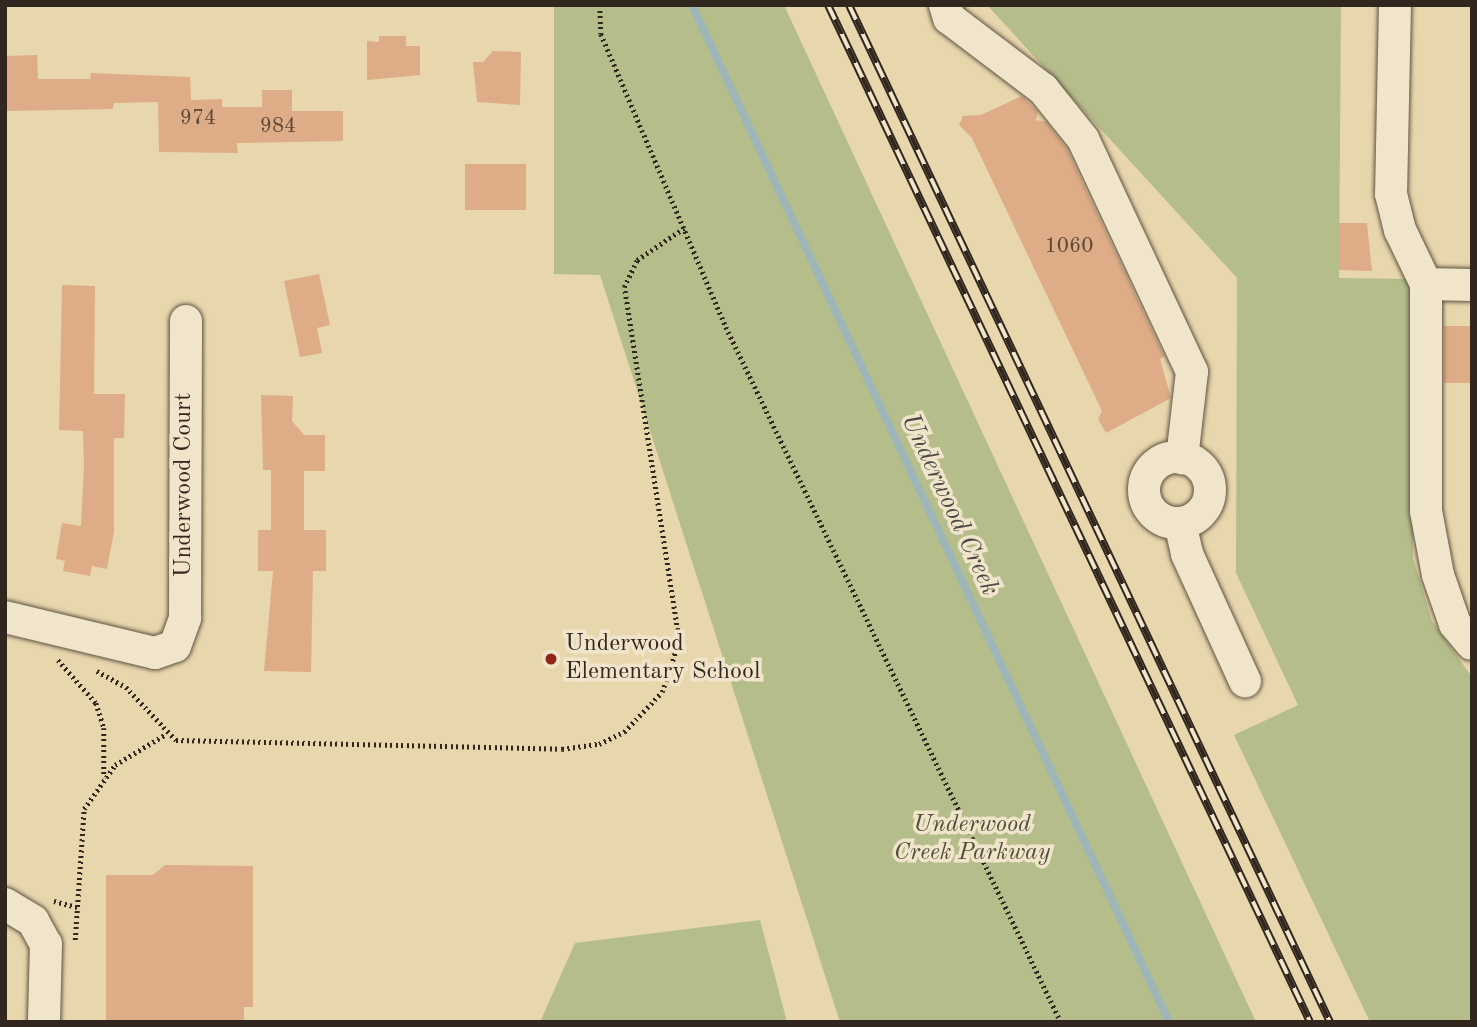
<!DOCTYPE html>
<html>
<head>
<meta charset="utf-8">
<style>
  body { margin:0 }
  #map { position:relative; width:1477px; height:1027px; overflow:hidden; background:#e8d7ad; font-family:"Old Standard TT",serif }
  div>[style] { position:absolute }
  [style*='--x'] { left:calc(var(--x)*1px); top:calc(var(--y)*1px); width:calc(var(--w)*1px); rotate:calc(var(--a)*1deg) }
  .green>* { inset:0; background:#b5be8a }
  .stream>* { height:8px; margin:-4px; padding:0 4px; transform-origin:4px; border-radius:4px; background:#9eb6b7 }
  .building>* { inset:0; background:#deac87; transform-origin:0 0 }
  .path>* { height:4.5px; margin-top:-2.25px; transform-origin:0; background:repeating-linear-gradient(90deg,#32271f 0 2px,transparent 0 5.5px) }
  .roads { filter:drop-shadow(0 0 2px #605342) drop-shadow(0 0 2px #605342) }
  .minor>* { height:32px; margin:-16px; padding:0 16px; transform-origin:16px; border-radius:16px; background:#f0e5ca }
  .minor>.ring { margin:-16px; padding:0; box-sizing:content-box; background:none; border:32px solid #f0e5ca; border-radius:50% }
  .rail>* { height:8px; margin-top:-4px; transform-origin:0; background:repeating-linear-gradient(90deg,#f0e5ca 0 16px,#32271f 0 32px); box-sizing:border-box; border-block:2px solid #32271f }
  .dots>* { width:19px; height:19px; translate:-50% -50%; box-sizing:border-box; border:4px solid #f0e5ca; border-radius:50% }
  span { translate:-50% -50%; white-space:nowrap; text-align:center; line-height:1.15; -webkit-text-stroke:7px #f0e5ca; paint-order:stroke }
  .number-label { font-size:21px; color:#5d4839 }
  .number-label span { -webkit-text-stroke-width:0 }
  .street-label { font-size:24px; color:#32271f }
  .poi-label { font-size:24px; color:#32271f }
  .left { translate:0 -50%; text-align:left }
  .park-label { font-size:24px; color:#534d3a; font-style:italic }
  .water-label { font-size:26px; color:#4d4b45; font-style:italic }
  .frame { position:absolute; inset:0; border:7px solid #32271f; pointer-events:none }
</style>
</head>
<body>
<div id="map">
  <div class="green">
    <div style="clip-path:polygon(554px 5px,784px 5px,1256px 1022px,840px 1022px,600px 275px,554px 274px)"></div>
    <div style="clip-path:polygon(987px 5px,1341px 5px,1339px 278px,1413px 279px,1413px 558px,1432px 621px,1472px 677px,1472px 1022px,1370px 1022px,1234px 735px,1298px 705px,1236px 573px,1237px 278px)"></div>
    <div style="clip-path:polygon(760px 920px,787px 1022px,540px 1022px,575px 943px)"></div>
  </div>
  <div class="stream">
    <div style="--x:692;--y:5;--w:1123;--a:64.87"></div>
  </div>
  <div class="building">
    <div style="clip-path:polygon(379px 36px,406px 36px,406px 46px,420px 46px,420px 75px,367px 80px,367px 41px,379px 42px)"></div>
    <div style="clip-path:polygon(493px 51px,521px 52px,520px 105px,477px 102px,473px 62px,483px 62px)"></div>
    <div style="clip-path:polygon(37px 55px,38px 79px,90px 79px,91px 73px,190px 77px,191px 100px,222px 99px,222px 107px,262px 107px,262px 90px,292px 90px,292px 111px,343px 111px,343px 141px,237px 143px,238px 153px,159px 152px,158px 102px,114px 103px,113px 109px,5px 111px,5px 56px)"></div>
    <div style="clip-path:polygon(1022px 96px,1038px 112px,1036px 120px,1046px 122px,1067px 149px,1164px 356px,1160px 359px,1171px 398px,1106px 433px,1098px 419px,1102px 411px,972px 138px,959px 125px,963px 116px,981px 115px)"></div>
    <div style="left:465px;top:164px;width:61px;height:46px"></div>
    <div style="clip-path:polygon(1339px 223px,1367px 223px,1372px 271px,1339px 270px)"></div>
    <div style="clip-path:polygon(319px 274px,330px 325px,317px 328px,322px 353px,300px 357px,284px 281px)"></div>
    <div style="clip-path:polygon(62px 285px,95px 286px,94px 394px,125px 394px,124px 438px,114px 438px,114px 532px,107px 569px,92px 566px,90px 576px,63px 571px,65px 561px,56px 559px,62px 523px,81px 526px,84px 465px,83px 431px,59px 430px)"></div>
    <div style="left:1444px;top:326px;width:28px;height:57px"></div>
    <div style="clip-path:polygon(261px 395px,293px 396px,292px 421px,304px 435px,325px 435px,325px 471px,304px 471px,304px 530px,326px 530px,326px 571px,313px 571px,311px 672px,264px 671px,273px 571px,258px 571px,258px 530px,271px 530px,271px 470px,263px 470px)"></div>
    <div style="clip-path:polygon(165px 865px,253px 866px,253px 1007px,244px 1007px,244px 1022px,106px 1022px,106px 875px,153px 875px)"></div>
  </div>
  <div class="path">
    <div style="--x:600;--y:5;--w:29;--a:88"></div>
    <div style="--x:601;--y:34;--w:319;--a:66.9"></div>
    <div style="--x:726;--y:327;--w:772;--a:64.27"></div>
    <div style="--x:58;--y:660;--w:57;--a:48.5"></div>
    <div style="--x:96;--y:703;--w:26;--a:72"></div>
    <div style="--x:104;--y:728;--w:50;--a:90"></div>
    <div style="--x:97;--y:671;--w:33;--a:29"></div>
    <div style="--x:126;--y:687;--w:73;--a:46.7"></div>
    <div style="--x:176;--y:740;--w:386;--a:1.3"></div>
    <div style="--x:562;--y:749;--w:37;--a:-8"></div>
    <div style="--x:599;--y:744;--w:28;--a:-26"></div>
    <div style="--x:624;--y:732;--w:55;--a:-46.5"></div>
    <div style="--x:662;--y:692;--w:54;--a:-71.6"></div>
    <div style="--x:679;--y:641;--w:358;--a:-98.8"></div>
    <div style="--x:624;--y:287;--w:30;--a:-64"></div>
    <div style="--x:637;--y:260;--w:57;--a:-34.2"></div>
    <div style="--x:54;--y:901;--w:24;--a:15"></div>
    <div style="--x:75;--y:940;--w:131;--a:-86.1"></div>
    <div style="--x:84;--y:809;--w:54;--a:-54.8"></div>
    <div style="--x:115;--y:765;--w:60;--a:-31.3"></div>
  </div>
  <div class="roads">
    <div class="minor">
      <div style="--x:945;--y:5;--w:14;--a:73"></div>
      <div style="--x:949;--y:18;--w:118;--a:37.1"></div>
      <div style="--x:1043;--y:89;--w:64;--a:51.3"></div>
      <div style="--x:1083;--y:139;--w:257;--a:64.9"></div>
      <div style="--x:1192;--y:372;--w:87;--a:96.6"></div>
      <div style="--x:1395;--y:5;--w:189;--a:91.2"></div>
      <div style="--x:1391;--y:194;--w:37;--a:76"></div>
      <div style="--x:1400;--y:230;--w:60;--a:64.3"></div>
      <div style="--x:1472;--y:285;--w:46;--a:-178.8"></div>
      <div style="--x:1426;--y:284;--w:227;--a:90"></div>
      <div style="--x:1426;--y:511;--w:65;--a:79.4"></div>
      <div style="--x:1438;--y:575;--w:52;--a:70.9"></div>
      <div style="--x:1455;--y:624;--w:26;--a:50"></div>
      <div class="ring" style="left:1144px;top:457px;width:34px;height:34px"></div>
      <div style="--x:1180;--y:523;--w:32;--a:77"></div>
      <div style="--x:1187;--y:554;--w:140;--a:65.5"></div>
      <div style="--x:5;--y:617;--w:154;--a:13.5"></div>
      <div style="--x:155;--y:653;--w:21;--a:-19"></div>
      <div style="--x:175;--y:646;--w:30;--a:-70"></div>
      <div style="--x:185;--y:618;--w:297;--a:-89.8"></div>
      <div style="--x:5;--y:904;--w:33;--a:31"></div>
      <div style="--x:33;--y:921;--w:26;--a:61"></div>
      <div style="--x:46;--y:944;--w:78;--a:91.5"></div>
    </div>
  </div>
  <div class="rail">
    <div style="--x:828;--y:5;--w:1125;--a:64.64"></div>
    <div style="--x:849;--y:5;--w:1125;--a:64.69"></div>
  </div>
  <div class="dots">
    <div style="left:551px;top:659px;background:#8f2418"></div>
  </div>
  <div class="number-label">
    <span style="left:198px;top:119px">974</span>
    <span style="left:278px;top:127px">984</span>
    <span style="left:1069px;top:247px">1060</span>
  </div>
  <div class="street-label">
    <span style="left:185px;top:485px;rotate:-90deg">Underwood Court</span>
  </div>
  <div class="poi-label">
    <span class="left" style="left:565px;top:659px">Underwood<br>Elementary School</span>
  </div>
  <div class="park-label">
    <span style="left:972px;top:840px">Underwood<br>Creek Parkway</span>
  </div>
  <div class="water-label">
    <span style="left:949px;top:505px;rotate:65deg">Underwood Creek</span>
  </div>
  <div class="frame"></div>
</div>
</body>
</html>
